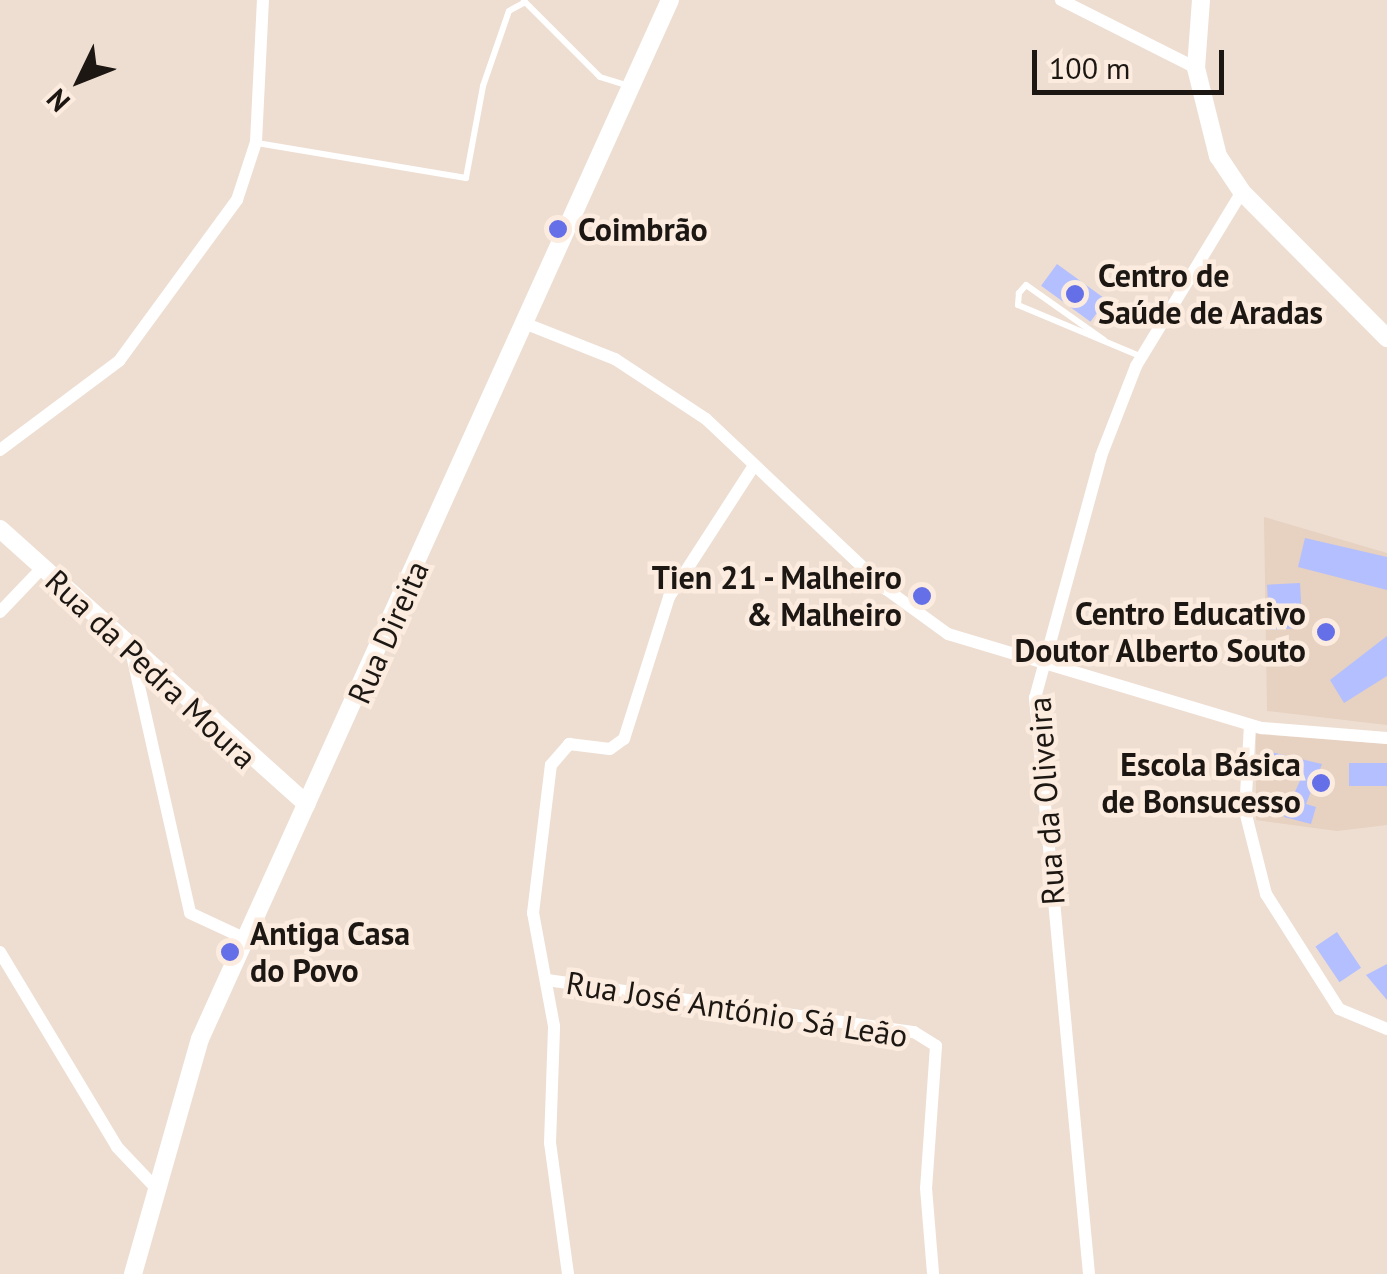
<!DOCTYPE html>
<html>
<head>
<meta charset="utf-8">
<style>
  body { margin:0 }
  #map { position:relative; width:1387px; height:1274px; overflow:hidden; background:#eeded2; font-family:"PT Sans",sans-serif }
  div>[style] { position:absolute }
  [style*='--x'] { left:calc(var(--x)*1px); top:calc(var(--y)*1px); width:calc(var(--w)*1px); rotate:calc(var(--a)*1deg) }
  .built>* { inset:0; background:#e7d1c0 }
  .building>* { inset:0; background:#b3bffe; transform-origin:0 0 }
  .lane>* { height:6px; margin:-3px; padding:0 3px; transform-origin:3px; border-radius:3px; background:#fff }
  .street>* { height:12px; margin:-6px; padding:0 6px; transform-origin:6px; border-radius:6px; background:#fff }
  .secondary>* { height:18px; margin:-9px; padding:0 9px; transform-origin:9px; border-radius:9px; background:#fff }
  .dots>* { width:28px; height:28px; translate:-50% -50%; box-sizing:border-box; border:5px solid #fcecdf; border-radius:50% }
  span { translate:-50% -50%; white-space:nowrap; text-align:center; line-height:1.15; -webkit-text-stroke:9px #fcecdf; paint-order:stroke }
  .poi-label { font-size:32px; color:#1c1712; font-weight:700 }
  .left { translate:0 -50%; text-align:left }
  .right { translate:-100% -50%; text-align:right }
  .street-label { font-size:32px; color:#1c1712 }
  .north { position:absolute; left:30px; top:30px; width:100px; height:100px; -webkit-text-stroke:8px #fcecdf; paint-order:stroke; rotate:227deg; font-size:28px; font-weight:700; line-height:40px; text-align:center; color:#1c1712 }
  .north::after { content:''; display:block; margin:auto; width:35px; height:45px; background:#1c1712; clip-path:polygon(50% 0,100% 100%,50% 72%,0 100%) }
  .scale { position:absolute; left:1032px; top:50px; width:192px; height:45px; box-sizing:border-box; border:5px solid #1c1712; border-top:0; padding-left:12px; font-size:30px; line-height:35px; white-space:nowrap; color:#1c1712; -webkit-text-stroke:8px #fcecdf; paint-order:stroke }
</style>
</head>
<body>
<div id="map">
  <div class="built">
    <div style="clip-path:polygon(1264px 517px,1387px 553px,1387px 725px,1267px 711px)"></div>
    <div style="clip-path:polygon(1256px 734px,1387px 744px,1387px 825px,1337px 831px,1256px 820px)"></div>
  </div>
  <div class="building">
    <div style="left:1057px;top:264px;width:61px;height:27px;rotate:36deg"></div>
    <div style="clip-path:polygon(1305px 538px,1387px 557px,1387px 590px,1298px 567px)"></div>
    <div style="left:1300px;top:583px;width:45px;height:33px;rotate:87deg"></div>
    <div style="clip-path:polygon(1387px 636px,1387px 676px,1344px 703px,1330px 680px)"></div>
    <div style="clip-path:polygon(1271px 752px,1322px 764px,1306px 804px,1316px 807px,1311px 824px,1284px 817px,1302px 776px,1268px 767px)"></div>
    <div style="left:1387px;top:763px;width:23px;height:38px;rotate:90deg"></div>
    <div style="left:1337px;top:932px;width:43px;height:26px;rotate:56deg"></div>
    <div style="clip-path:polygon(1387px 964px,1387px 1000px,1366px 975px)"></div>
  </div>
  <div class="lane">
    <div style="--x:524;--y:1;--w:107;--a:45"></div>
    <div style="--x:600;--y:77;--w:30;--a:17"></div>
    <div style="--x:257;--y:143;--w:212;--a:9.5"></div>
    <div style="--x:466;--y:178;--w:94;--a:-79.5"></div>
    <div style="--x:483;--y:86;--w:79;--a:-70.9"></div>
    <div style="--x:509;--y:11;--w:18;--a:-29"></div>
    <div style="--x:1104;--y:340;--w:95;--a:-144.8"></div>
    <div style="--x:1026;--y:285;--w:11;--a:131"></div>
    <div style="--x:1019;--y:293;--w:12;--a:95"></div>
    <div style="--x:1018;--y:305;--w:132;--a:22.7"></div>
  </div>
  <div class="street">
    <div style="--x:1061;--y:0;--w:151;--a:26.7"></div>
    <div style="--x:524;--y:323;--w:98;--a:21.6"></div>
    <div style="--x:615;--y:359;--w:109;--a:33.4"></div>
    <div style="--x:706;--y:419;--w:248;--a:43.4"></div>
    <div style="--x:886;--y:589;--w:77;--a:36"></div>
    <div style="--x:948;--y:634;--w:328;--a:16.7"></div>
    <div style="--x:1262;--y:728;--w:125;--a:4.6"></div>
    <div style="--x:0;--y:450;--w:149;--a:-36.8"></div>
    <div style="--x:119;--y:361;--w:200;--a:-53.8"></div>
    <div style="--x:237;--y:200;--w:61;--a:-71.9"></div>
    <div style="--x:256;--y:142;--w:142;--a:-87.2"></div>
    <div style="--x:0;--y:612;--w:61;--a:-46.3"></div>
    <div style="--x:132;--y:655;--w:264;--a:77.3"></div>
    <div style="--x:190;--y:913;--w:62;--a:24.9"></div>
    <div style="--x:1250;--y:725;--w:86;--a:93.3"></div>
    <div style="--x:1245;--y:811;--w:86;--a:75.8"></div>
    <div style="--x:1266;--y:894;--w:136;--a:57.6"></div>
    <div style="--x:1339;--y:1009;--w:52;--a:22.6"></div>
    <div style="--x:0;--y:952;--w:227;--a:59"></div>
    <div style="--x:117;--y:1147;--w:55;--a:46.5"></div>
    <div style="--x:547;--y:980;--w:371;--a:8.1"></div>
    <div style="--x:914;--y:1032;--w:26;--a:32"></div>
    <div style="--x:936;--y:1046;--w:142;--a:94"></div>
    <div style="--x:926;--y:1188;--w:86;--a:85.3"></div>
    <div style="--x:568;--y:1274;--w:132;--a:-97.8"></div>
    <div style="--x:550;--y:1143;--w:117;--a:-88"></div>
    <div style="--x:554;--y:1026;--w:115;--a:-100.5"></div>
    <div style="--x:533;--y:913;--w:149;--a:-83.1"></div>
    <div style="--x:551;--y:765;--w:28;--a:-49"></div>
    <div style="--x:569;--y:744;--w:41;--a:7"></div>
    <div style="--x:610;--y:749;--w:17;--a:-36"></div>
    <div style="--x:624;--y:739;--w:149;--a:-72.4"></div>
    <div style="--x:669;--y:597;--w:155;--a:-57.1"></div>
    <div style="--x:1089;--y:1274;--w:579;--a:-95.36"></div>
    <div style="--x:1035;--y:698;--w:251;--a:-74.7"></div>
    <div style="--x:1101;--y:456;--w:97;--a:-68.7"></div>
    <div style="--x:1136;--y:366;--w:204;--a:-58.7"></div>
  </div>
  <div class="secondary">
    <div style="--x:1201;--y:0;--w:68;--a:94.2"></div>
    <div style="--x:1196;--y:68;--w:91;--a:76"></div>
    <div style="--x:1218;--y:156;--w:43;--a:56.3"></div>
    <div style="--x:1242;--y:192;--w:206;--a:45.2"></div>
    <div style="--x:0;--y:529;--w:412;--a:41.9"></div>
    <div style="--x:133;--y:1274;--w:244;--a:-74.1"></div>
    <div style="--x:200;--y:1039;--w:1140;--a:-65.66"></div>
  </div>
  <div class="dots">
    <div style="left:558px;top:229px;background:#646fe8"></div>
    <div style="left:1075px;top:294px;background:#646fe8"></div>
    <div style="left:922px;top:596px;background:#646fe8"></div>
    <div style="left:1326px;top:632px;background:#646fe8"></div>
    <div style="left:1321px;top:783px;background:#646fe8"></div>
    <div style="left:230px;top:952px;background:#646fe8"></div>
  </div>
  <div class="poi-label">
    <span class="left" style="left:578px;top:229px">Coimbrão</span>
    <span class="left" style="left:1098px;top:294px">Centro de<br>Saúde de Aradas</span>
    <span class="right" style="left:902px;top:596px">Tien 21 - Malheiro<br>&amp; Malheiro</span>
    <span class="right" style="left:1306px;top:632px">Centro Educativo<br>Doutor Alberto Souto</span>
    <span class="right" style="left:1301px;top:783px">Escola Básica<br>de Bonsucesso</span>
    <span class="left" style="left:250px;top:952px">Antiga Casa<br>do Povo</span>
  </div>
  <div class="street-label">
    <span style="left:388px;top:632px;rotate:-66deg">Rua Direita</span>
    <span style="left:151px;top:669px;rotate:43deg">Rua da Pedra Moura</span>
    <span style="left:1046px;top:801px;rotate:-94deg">Rua da Oliveira</span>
    <span style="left:737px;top:1009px;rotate:9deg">Rua José António Sá Leão</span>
  </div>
  <div class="north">N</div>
  <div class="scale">100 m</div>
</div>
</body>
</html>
